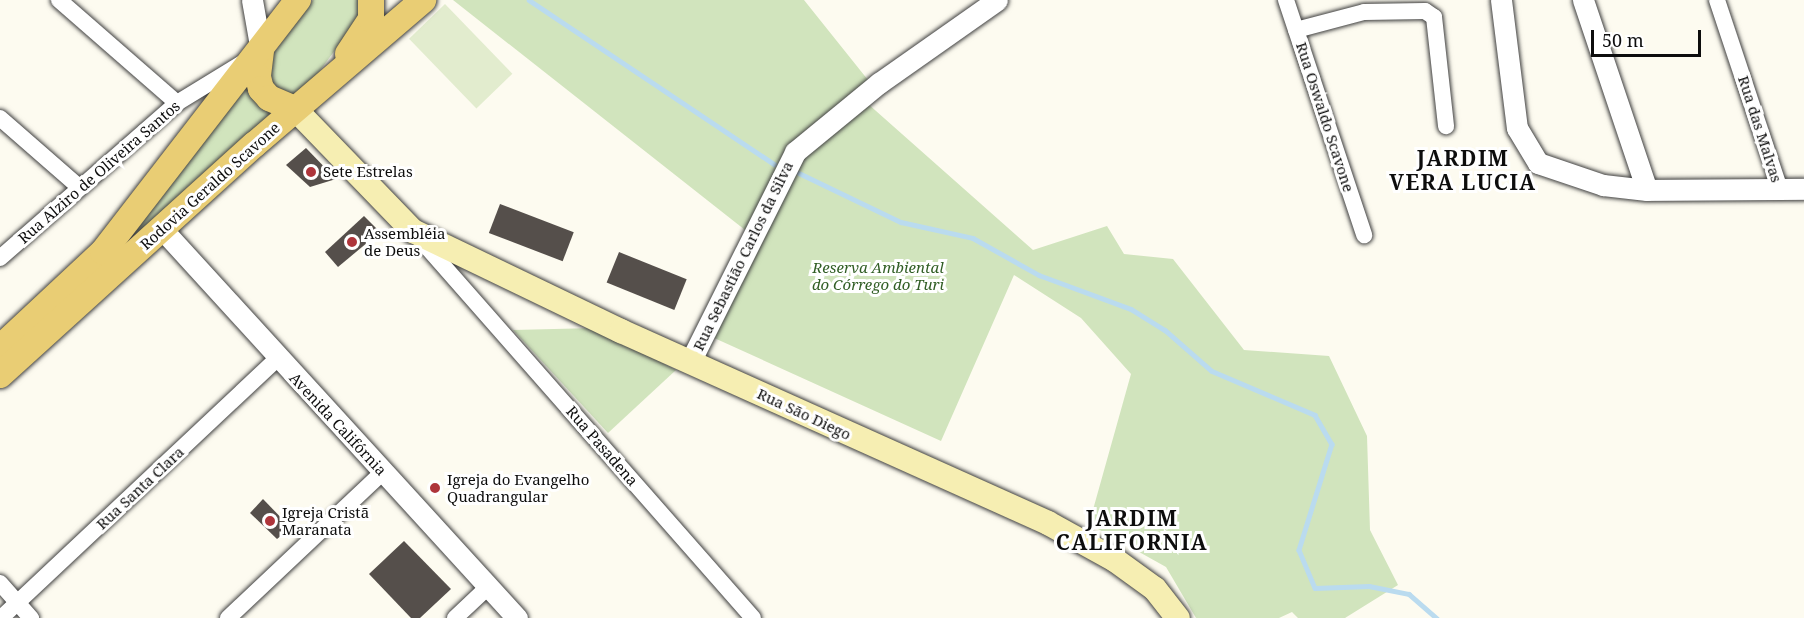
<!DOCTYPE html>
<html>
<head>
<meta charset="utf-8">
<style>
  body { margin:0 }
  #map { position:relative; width:1804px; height:618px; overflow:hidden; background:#fdfbf0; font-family:"Noto Serif",serif }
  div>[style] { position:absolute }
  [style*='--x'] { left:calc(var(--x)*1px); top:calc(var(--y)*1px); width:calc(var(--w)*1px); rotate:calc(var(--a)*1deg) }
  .green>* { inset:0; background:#d1e4bd }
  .pitch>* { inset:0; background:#e2ecce; transform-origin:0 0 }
  .stream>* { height:4.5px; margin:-2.25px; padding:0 2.25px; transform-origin:2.25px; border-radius:2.25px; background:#badbef }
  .building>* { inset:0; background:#554f4b; transform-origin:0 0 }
  .roads { filter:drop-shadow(0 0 2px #404040) drop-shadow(0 0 2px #404040) }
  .minor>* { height:16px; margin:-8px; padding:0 8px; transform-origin:8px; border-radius:8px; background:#fff }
  .tertiary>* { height:21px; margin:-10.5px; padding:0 10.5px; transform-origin:10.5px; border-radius:10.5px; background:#fff }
  .secondary>* { height:24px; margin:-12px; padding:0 12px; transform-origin:12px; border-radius:12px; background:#f6eeb2 }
  .primary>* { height:26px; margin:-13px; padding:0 13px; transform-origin:13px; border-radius:13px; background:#e9cd74 }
  .dots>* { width:16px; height:16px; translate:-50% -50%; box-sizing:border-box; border:3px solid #fff; border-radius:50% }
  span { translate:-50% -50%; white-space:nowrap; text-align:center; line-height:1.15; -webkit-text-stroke:6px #fff; paint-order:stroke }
  .street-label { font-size:15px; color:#0d0d0d }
  .poi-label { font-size:15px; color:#0d0d0d }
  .left { translate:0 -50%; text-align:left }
  .park-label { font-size:15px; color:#315e25; font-style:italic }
  .district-label { font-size:21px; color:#0d0d0d; font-weight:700; letter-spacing:1.5px }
  .scale { position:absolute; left:1591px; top:30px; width:110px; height:27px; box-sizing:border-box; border:3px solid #0d0d0d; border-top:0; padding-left:8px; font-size:18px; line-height:21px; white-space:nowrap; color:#0d0d0d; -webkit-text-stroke:4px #fff; paint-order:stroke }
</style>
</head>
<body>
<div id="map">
  <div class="green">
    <div style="clip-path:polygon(313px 0,361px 0,364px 11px,304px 92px,290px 96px,272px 88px,265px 65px)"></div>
    <div style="clip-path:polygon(453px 0,804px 0,868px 80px,867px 103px,1033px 250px,1107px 226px,1124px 254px,1173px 259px,1244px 350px,1329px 356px,1367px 436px,1370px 530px,1398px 585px,1345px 618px,1298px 618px,1292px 612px,1279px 618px,1196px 618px,1166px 567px,1089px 524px,1131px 374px,1081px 318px,1014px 275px,941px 441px,712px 337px,759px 241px)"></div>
    <div style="clip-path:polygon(247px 74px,266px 109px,274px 115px,130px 242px,128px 237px)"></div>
    <div style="clip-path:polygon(595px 328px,676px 370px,608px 433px,513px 330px)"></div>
  </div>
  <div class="pitch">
    <div style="left:445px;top:4px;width:97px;height:50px;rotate:46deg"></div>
  </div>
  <div class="stream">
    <div style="--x:529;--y:0;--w:295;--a:33.8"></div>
    <div style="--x:799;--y:173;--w:113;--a:25.7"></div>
    <div style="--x:901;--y:222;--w:74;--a:12.5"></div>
    <div style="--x:973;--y:238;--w:76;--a:29.3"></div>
    <div style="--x:1039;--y:275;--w:98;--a:20.3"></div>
    <div style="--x:1131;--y:309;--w:40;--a:32"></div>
    <div style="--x:1165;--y:330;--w:62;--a:41.1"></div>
    <div style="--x:1212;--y:371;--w:112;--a:23.1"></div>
    <div style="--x:1315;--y:415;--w:34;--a:60"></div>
    <div style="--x:1332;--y:444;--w:111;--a:107.3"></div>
    <div style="--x:1299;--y:550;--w:41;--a:67.2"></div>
    <div style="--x:1315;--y:588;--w:54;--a:-2.1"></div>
    <div style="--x:1369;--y:586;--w:41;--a:11.3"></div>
    <div style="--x:1409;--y:594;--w:37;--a:41"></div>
  </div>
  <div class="building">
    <div style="clip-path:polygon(306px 148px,336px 179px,310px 187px,286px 165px)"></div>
    <div style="left:500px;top:204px;width:79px;height:31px;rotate:21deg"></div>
    <div style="clip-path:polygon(364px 216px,380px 232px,338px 267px,325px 252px)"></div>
    <div style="left:619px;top:252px;width:73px;height:33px;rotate:22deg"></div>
    <div style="clip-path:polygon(263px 499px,291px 528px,277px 539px,250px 513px)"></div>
    <div style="clip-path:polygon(404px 541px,451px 589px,420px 618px,411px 618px,369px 574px)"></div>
  </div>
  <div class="roads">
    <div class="minor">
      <div style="--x:59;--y:0;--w:157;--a:41.1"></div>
      <div style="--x:1286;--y:0;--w:248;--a:71.6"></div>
      <div style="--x:1717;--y:0;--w:199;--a:71.6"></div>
      <div style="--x:1296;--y:30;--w:70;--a:-14.8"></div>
      <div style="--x:1364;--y:12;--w:61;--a:-0.9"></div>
      <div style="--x:1425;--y:11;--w:11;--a:34"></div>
      <div style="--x:1434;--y:17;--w:110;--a:83.7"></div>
      <div style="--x:0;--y:118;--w:103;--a:41.1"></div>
      <div style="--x:419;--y:238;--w:506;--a:48.69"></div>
      <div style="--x:0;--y:258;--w:235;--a:-41.2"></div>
      <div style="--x:177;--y:103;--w:79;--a:-31.5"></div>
      <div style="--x:0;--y:583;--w:47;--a:48.5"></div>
      <div style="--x:1;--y:618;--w:380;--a:-43.2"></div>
      <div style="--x:228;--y:618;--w:213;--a:-43.3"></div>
      <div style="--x:455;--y:618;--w:45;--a:-43.2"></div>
    </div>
    <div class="tertiary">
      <div style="--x:252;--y:0;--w:52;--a:80"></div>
      <div style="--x:1501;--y:0;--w:129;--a:82.9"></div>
      <div style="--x:1517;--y:128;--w:41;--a:59"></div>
      <div style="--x:1538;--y:163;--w:69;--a:18.7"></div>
      <div style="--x:1603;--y:185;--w:44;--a:6.5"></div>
      <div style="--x:1583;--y:0;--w:200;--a:71.4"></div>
      <div style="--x:1647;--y:190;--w:157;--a:-0.4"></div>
      <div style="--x:161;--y:228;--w:528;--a:47.61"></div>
      <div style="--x:690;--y:362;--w:235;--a:-63.4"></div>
      <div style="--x:795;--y:152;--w:109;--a:-39.4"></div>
      <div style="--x:879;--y:83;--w:144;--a:-35.1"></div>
    </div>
    <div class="secondary">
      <div style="--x:295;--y:109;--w:170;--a:46"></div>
      <div style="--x:413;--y:231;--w:231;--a:25.7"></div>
      <div style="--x:621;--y:331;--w:468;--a:24.2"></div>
      <div style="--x:1048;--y:523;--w:77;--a:28.9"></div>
      <div style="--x:1115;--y:560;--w:49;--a:35.9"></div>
      <div style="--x:1155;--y:589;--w:37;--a:52"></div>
    </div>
    <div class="primary">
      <div style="--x:261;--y:51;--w:26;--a:97"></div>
      <div style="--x:258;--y:77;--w:12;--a:76"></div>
      <div style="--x:261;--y:89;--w:12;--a:48"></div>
      <div style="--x:269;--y:98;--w:28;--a:23"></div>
      <div style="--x:348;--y:54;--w:42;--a:-56.7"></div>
      <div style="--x:371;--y:19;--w:19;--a:-90"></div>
      <div style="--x:0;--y:348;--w:141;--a:-43"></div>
      <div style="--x:103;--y:252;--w:319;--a:-52.3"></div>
      <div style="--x:0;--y:375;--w:343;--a:-42.2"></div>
      <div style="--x:254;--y:145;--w:223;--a:-40.6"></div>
    </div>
  </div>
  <div class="dots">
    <div style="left:311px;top:172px;background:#ae353b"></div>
    <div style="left:352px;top:242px;background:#ae353b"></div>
    <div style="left:435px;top:488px;background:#ae353b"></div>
    <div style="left:270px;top:521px;background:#ae353b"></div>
  </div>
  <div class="street-label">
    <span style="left:1325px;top:117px;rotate:72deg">Rua Oswaldo Scavone</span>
    <span style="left:1760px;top:129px;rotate:72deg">Rua das Malvas</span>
    <span style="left:99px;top:172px;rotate:-41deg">Rua Alziro de Oliveira Santos</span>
    <span style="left:210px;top:186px;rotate:-42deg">Rodovia Geraldo Scavone</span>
    <span style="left:743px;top:256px;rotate:-64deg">Rua Sebastião Carlos da Silva</span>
    <span style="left:804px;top:414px;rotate:25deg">Rua São Diego</span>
    <span style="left:338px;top:424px;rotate:47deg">Avenida Califórnia</span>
    <span style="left:602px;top:446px;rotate:49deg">Rua Pasadena</span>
    <span style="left:140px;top:488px;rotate:-43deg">Rua Santa Clara</span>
  </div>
  <div class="poi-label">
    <span class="left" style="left:323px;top:172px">Sete Estrelas</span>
    <span class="left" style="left:364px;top:242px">Assembléia<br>de Deus</span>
    <span class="left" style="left:447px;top:488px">Igreja do Evangelho<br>Quadrangular</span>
    <span class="left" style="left:282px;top:521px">Igreja Cristã<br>Maranata</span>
  </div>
  <div class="park-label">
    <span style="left:878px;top:276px">Reserva Ambiental<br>do Córrego do Turi</span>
  </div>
  <div class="district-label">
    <span style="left:1463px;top:170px">JARDIM<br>VERA LUCIA</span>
    <span style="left:1132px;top:530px">JARDIM<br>CALIFORNIA</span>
  </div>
  <div class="scale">50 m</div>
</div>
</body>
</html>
